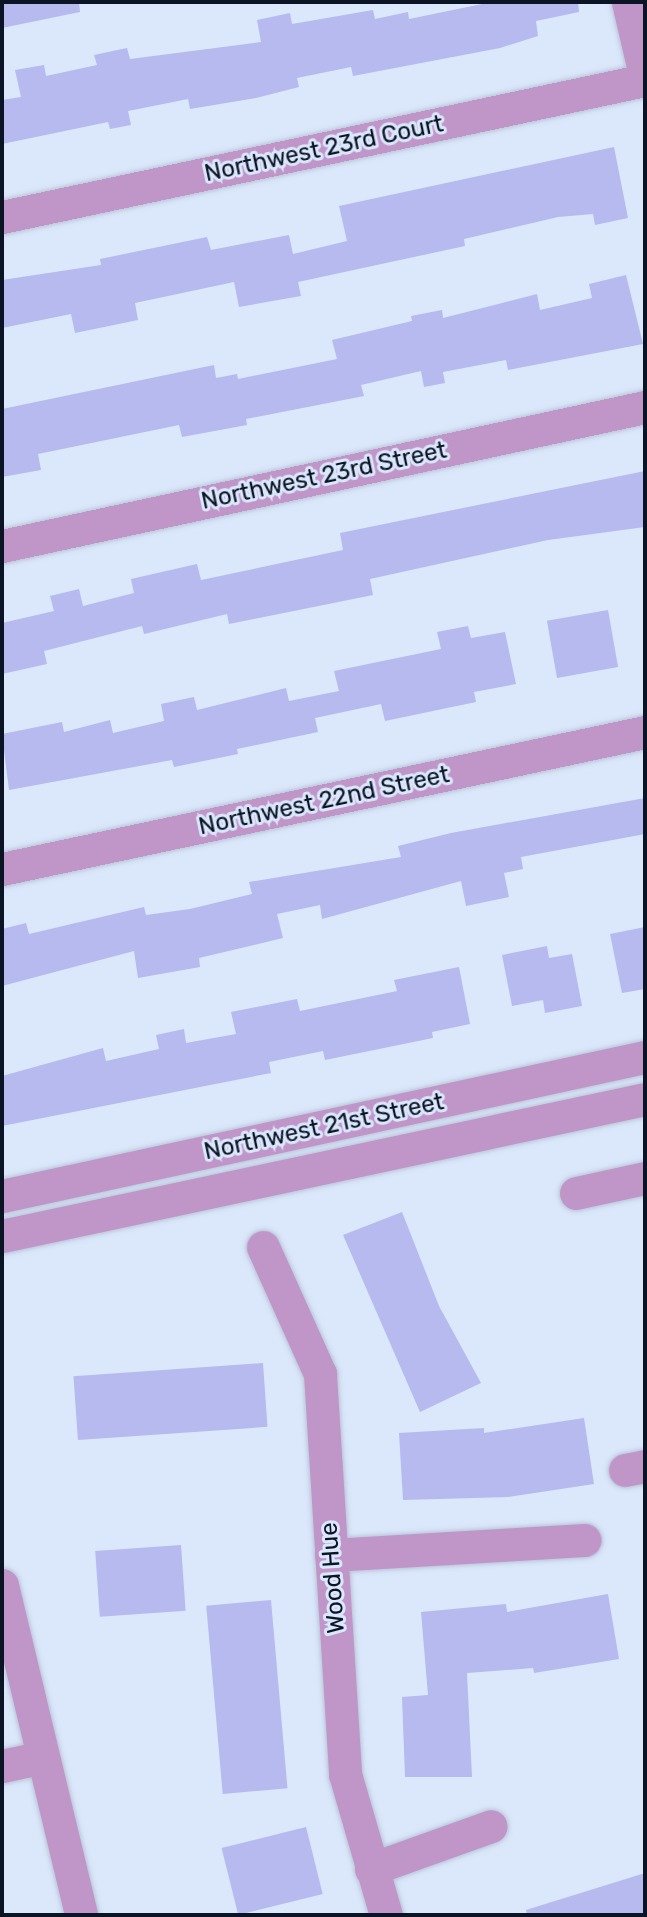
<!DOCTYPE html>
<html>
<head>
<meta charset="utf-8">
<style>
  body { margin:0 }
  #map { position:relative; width:647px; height:1917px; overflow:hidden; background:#dbe7fb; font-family:Rubik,sans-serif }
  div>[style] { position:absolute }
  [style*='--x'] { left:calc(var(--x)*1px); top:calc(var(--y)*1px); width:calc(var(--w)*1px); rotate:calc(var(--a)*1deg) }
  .building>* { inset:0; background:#b6baef; transform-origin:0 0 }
  .roads { filter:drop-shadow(0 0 2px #bac5d9) drop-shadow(0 0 2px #bac5d9) }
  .minor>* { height:33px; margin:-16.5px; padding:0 16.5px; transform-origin:16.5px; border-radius:16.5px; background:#c096c9 }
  span { translate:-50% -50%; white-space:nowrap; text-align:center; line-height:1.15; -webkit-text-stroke:6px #dbe7fb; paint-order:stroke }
  .street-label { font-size:24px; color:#0a1425 }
  .frame { position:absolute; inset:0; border:4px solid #0a1425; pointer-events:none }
</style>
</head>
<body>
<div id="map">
  <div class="building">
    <div style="clip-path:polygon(2px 2px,79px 2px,80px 12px,2px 28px)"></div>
    <div style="clip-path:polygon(492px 2px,578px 2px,579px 12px,536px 21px,538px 36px,500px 48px,353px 76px,351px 67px,297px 78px,299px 87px,256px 98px,190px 109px,188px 99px,128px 111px,131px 125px,110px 129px,108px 122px,2px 144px,2px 100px,21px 97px,15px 70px,44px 65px,46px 76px,97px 65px,94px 55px,127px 48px,130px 59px,261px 42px,257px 20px,290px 13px,292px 24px,373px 10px,375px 19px,408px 12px,409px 19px)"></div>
    <div style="clip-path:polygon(614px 147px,628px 218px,595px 225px,593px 214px,558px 217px,464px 239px,465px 246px,298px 282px,301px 296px,239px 307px,234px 282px,135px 303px,138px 320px,75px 333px,71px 314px,2px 328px,2px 280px,101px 265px,100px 259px,207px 237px,211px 250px,289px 235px,293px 254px,347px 241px,339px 206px)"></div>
    <div style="clip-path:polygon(626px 275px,643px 344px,508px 370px,506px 360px,443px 372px,445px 383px,424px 387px,421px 371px,361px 385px,364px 396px,246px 419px,247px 425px,182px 437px,179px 425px,38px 454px,41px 470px,2px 477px,2px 409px,214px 365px,216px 378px,237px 374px,238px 379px,337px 359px,332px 340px,412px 321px,411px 316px,442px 310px,443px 318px,537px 294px,540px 310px,592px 298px,589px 284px)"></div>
    <div style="clip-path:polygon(645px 471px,645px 527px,548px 540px,370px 579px,373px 595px,229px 624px,227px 614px,144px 634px,142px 626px,44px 651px,47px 664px,2px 674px,2px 623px,54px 611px,50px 596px,79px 589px,83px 606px,134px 593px,131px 579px,197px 564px,201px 580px,343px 550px,340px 533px)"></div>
    <div style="left:608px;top:610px;width:58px;height:62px;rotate:80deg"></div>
    <div style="clip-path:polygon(468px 626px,471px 638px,505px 632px,516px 684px,474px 692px,476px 702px,385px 721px,381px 704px,315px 718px,318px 732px,237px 749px,238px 754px,174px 767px,172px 760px,9px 790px,2px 734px,62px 722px,64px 732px,110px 720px,113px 733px,164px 721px,161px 704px,194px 697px,197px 710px,286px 688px,289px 701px,339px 691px,334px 671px,441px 649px,437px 632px)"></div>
    <div style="clip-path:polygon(645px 798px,645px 834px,521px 857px,523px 869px,504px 873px,509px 897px,466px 906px,461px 881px,322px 919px,320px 905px,277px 914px,283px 938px,199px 958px,200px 967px,138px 978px,134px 951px,2px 986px,2px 929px,26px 923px,29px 934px,144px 907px,146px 915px,190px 909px,252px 894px,249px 882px,401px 857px,398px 846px,451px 833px)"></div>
    <div style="clip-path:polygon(645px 927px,645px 989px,622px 993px,610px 934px)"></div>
    <div style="clip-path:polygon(547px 946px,549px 958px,572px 954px,582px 1006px,545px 1013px,543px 1000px,512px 1006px,502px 955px)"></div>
    <div style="clip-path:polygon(459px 967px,470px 1024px,432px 1032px,433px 1038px,325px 1060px,323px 1051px,269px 1062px,271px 1073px,2px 1126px,2px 1076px,103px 1048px,106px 1061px,159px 1049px,156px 1035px,184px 1029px,186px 1043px,236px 1034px,231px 1012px,297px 999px,300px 1011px,397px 991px,394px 980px)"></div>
    <div style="clip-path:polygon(402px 1212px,439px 1306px,481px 1383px,420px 1412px,343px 1235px)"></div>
    <div style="left:263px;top:1363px;width:64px;height:190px;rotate:86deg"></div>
    <div style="clip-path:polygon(584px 1418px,594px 1484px,508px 1497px,403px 1500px,399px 1433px,484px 1428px,484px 1433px)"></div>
    <div style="left:181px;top:1545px;width:66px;height:86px;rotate:86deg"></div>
    <div style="clip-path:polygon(608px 1594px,619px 1659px,534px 1673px,533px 1668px,467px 1673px,472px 1777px,405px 1777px,402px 1697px,428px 1695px,421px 1612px,506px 1604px,507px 1612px)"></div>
    <div style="left:271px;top:1600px;width:189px;height:65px;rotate:85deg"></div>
    <div style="left:306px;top:1827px;width:69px;height:87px;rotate:76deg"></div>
    <div style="clip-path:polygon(645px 1873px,645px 1915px,527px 1915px,526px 1910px)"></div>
  </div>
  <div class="roads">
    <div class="minor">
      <div style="--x:628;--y:2;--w:75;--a:76.9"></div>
      <div style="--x:2;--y:217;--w:657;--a:-12.03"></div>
      <div style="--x:2;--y:546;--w:658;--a:-12.2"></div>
      <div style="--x:2;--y:869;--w:657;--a:-12.03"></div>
      <div style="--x:576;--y:1193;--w:71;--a:-12.3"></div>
      <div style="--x:2;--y:1196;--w:658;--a:-12.2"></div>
      <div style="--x:2;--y:1236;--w:657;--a:-12.03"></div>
      <div style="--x:263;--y:1247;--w:139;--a:65.8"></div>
      <div style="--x:320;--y:1374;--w:401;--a:86.4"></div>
      <div style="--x:345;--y:1774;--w:147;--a:73.8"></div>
      <div style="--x:625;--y:1470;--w:20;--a:-11"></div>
      <div style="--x:331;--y:1555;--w:254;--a:-3.4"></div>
      <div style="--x:2;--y:1585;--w:339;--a:76.5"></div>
      <div style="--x:2;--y:1766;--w:40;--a:-12"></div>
      <div style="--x:371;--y:1869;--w:127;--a:-19.7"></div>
    </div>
  </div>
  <div class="street-label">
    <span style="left:324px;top:149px;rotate:-12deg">Northwest 23rd Court</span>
    <span style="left:324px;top:476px;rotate:-12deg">Northwest 23rd Street</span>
    <span style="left:324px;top:801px;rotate:-12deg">Northwest 22nd Street</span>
    <span style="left:324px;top:1127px;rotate:-12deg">Northwest 21st Street</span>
    <span style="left:333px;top:1578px;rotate:-94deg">Wood Hue</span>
  </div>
  <div class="frame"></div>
</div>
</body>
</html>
